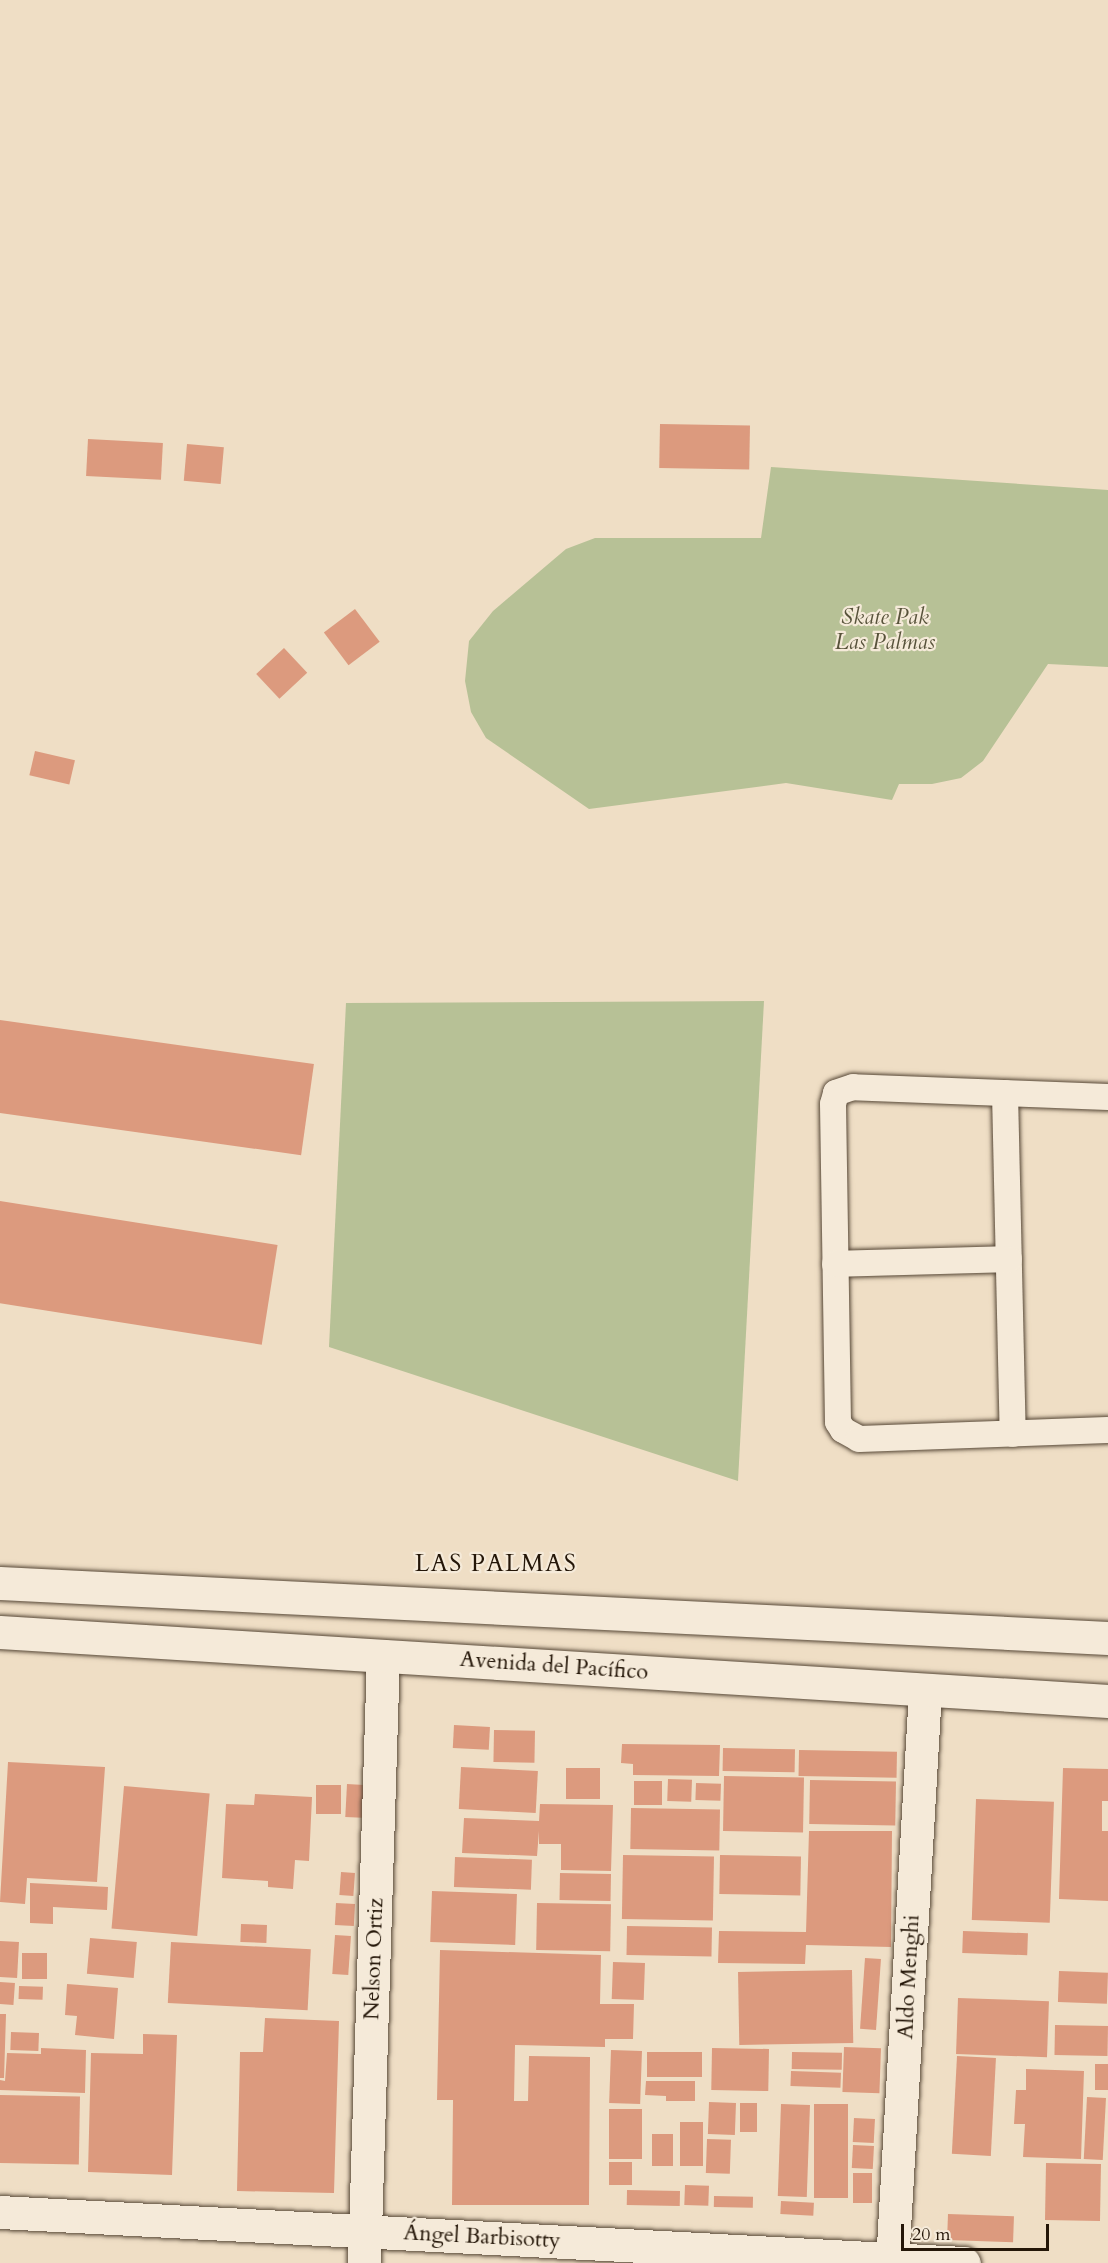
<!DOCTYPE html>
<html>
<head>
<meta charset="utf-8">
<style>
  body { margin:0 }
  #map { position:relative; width:1108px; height:2263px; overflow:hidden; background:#efdec5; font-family:Cardo,serif }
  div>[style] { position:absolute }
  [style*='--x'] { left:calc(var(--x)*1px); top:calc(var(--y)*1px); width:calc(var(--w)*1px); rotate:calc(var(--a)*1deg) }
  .green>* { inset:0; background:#b7c196 }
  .building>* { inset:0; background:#dc9a7e; transform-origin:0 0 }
  .roads { filter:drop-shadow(0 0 2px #574837) drop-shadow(0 0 2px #574837) }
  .service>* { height:26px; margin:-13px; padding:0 13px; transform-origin:13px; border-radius:13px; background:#f5ead9 }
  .minor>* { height:33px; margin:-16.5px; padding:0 16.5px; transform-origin:16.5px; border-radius:16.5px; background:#f5ead9 }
  .secondary>* { height:33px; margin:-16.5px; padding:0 16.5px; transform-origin:16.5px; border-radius:16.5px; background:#f5ead9 }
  span { translate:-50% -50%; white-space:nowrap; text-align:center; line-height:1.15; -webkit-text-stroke:4.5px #f5ead9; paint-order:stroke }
  .park-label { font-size:22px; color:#57523a; font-style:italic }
  .street-label { font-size:22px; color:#241608 }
  .neighbourhood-label { font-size:24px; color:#241608; letter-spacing:1.5px }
  .scale { position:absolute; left:901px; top:2224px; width:148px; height:27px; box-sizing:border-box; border:3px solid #241608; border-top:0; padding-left:8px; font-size:18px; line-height:21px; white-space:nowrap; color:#241608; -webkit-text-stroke:4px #f5ead9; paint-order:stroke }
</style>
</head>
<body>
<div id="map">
  <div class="green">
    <div style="clip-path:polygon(771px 467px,1108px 490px,1108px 667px,1048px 664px,983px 761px,961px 778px,932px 784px,899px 784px,892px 800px,786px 783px,589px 809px,486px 738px,471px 712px,465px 681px,469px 641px,493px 611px,566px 549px,595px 538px,761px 538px)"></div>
    <div style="clip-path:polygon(764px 1001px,738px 1481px,329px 1347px,346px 1003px)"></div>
  </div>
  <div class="building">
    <div style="left:660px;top:424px;width:90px;height:44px;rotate:1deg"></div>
    <div style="left:88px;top:439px;width:75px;height:37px;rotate:3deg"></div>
    <div style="left:187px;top:444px;width:37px;height:37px;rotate:5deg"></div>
    <div style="left:355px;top:609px;width:41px;height:39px;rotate:53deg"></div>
    <div style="left:284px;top:648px;width:34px;height:38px;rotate:47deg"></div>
    <div style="left:35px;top:751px;width:41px;height:25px;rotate:13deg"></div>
    <div style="left:0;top:1020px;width:317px;height:92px;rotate:8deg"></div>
    <div style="left:0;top:1201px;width:281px;height:101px;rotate:9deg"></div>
    <div style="left:454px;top:1725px;width:36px;height:23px;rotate:3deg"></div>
    <div style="left:494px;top:1730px;width:41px;height:32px;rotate:1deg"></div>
    <div style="clip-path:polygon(622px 1744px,720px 1745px,719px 1776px,633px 1775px,633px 1764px,621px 1763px)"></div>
    <div style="left:723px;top:1748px;width:72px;height:23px;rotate:1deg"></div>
    <div style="left:799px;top:1750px;width:98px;height:26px;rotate:1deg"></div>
    <div style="clip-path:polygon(8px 1762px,105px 1767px,97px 1882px,27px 1878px,25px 1904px,0 1902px)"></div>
    <div style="left:461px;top:1767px;width:77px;height:42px;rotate:3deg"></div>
    <div style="left:566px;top:1768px;width:34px;height:31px"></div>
    <div style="clip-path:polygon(1063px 1768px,1108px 1769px,1108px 1801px,1102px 1801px,1102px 1831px,1108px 1831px,1108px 1901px,1059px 1899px)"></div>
    <div style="left:724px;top:1776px;width:80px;height:55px;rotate:1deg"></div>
    <div style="left:668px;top:1779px;width:24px;height:22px;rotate:2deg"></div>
    <div style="left:810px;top:1780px;width:86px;height:44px;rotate:1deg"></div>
    <div style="left:634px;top:1781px;width:28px;height:24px"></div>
    <div style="left:696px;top:1783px;width:25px;height:17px;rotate:2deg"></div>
    <div style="left:347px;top:1784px;width:17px;height:33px;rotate:3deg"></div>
    <div style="left:316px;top:1785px;width:25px;height:29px"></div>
    <div style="left:124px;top:1786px;width:86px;height:143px;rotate:5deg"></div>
    <div style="clip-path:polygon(255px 1794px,312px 1797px,309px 1861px,295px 1860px,293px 1889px,268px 1887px,268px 1881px,222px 1878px,226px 1804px,254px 1805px)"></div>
    <div style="left:976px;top:1799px;width:78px;height:121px;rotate:2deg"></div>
    <div style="clip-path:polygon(540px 1804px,613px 1805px,611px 1871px,561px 1870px,561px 1844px,539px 1844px,539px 1831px,537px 1856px,462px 1853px,464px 1818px,539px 1821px)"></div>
    <div style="left:631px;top:1808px;width:89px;height:41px;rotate:1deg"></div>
    <div style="clip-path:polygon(809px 1831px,892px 1831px,891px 1947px,806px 1945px,805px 1964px,718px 1963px,719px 1931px,806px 1932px)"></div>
    <div style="left:623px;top:1855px;width:91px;height:64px;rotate:1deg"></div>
    <div style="left:720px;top:1855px;width:81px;height:39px;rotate:1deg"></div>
    <div style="left:455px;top:1857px;width:77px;height:30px;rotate:2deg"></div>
    <div style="left:341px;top:1872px;width:14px;height:23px;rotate:4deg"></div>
    <div style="left:560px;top:1873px;width:51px;height:27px;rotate:1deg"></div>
    <div style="clip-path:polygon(30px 1883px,108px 1887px,107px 1910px,53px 1907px,53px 1924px,30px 1923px)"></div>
    <div style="left:432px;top:1891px;width:85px;height:51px;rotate:2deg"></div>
    <div style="left:336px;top:1903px;width:19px;height:22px;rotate:3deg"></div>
    <div style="left:537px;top:1903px;width:74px;height:47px;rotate:1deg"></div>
    <div style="left:241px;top:1924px;width:26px;height:18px;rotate:2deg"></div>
    <div style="left:627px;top:1926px;width:85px;height:29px;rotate:1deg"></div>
    <div style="left:963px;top:1931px;width:65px;height:22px;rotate:2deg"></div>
    <div style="left:335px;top:1935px;width:16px;height:39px;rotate:4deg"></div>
    <div style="left:90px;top:1938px;width:47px;height:36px;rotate:5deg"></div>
    <div style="left:0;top:1941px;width:19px;height:36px;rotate:3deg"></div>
    <div style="left:171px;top:1942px;width:140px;height:61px;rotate:3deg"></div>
    <div style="clip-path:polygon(440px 1950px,601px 1955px,600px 2004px,634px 2004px,633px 2039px,605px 2039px,605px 2047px,515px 2045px,514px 2101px,528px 2101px,529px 2056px,590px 2057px,589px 2205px,452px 2205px,453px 2100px,437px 2100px)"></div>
    <div style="left:22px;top:1953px;width:25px;height:26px"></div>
    <div style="left:865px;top:1958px;width:16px;height:71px;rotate:4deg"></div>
    <div style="left:613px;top:1962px;width:32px;height:37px;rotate:2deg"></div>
    <div style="left:852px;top:1970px;width:73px;height:114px;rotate:89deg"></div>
    <div style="left:1059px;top:1971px;width:49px;height:31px;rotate:2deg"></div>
    <div style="left:0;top:1982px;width:15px;height:22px;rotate:4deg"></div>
    <div style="clip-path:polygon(67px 1984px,118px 1988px,114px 2039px,75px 2035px,77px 2016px,65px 2015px)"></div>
    <div style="left:19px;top:1986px;width:24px;height:13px;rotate:2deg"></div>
    <div style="left:958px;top:1998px;width:91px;height:56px;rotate:2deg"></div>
    <div style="clip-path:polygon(0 2014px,6px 2014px,4px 2078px,0 2078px)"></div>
    <div style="clip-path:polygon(265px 2018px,339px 2021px,334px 2193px,237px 2191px,240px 2052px,263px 2052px)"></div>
    <div style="left:1055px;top:2025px;width:53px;height:30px;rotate:1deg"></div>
    <div style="left:11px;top:2032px;width:28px;height:18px;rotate:2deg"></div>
    <div style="clip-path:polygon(143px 2034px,177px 2035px,172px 2175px,88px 2172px,91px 2053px,143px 2054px)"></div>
    <div style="left:844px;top:2047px;width:37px;height:45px;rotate:2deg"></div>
    <div style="clip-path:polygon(41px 2048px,86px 2050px,85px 2093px,0 2090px,0 2080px,5px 2081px,7px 2053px,41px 2054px)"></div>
    <div style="left:712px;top:2048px;width:57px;height:42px;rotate:1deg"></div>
    <div style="left:611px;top:2050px;width:31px;height:53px;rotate:2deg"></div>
    <div style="left:647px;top:2052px;width:55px;height:25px"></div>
    <div style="left:792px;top:2052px;width:50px;height:17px;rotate:1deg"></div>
    <div style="left:957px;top:2056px;width:39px;height:98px;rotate:3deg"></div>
    <div style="left:1095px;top:2064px;width:13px;height:26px"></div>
    <div style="clip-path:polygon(1026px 2069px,1084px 2071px,1081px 2159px,1023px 2157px,1025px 2124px,1014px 2124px,1016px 2090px,1026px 2090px)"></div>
    <div style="left:791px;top:2071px;width:50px;height:15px;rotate:2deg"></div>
    <div style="clip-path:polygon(646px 2081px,695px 2081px,695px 2101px,666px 2101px,666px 2096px,645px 2095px)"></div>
    <div style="left:0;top:2095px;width:80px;height:68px;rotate:1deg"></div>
    <div style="left:1087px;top:2097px;width:19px;height:62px;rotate:3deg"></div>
    <div style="left:709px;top:2102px;width:27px;height:32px;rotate:2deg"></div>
    <div style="left:740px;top:2103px;width:17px;height:29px"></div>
    <div style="left:781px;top:2104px;width:29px;height:92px;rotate:2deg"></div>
    <div style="left:814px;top:2104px;width:34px;height:94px"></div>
    <div style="left:609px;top:2109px;width:33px;height:50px"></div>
    <div style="left:854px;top:2118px;width:21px;height:24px;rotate:3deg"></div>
    <div style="left:680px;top:2122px;width:23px;height:44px"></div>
    <div style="left:652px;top:2134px;width:21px;height:32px"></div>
    <div style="left:707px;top:2139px;width:24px;height:34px;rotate:2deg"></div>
    <div style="left:853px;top:2145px;width:21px;height:23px;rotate:3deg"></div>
    <div style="left:632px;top:2162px;width:23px;height:23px;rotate:90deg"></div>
    <div style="left:1046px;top:2163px;width:55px;height:57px;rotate:1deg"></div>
    <div style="left:853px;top:2173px;width:19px;height:30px"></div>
    <div style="left:685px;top:2185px;width:24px;height:20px;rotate:2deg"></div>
    <div style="left:627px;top:2190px;width:53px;height:15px;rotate:1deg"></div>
    <div style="left:714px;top:2196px;width:39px;height:11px;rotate:1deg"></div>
    <div style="left:781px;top:2201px;width:33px;height:13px;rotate:3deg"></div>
    <div style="left:948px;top:2214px;width:66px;height:26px;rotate:2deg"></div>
  </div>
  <div class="roads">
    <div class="service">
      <div style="--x:1005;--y:1093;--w:341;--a:88.7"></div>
      <div style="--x:1108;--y:1097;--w:255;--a:-177.8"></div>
      <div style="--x:853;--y:1087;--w:18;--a:161"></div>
      <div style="--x:836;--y:1093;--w:11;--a:105"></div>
      <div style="--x:833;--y:1104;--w:318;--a:89.1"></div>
      <div style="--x:838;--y:1422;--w:9;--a:58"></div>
      <div style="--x:843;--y:1430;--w:18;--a:29"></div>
      <div style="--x:859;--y:1439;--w:249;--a:-2.1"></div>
      <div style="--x:835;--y:1264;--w:174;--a:-1.6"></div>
    </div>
    <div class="minor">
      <div style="--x:0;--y:2212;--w:965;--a:3.03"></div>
      <div style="--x:364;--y:2263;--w:607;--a:-88.21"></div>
      <div style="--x:892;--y:2263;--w:574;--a:-86.7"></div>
    </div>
    <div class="secondary">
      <div style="--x:0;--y:1583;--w:1109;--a:2.84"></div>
      <div style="--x:0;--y:1632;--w:1110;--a:3.56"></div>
    </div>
  </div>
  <div class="park-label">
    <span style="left:885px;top:630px">Skate Pak<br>Las Palmas</span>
  </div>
  <div class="street-label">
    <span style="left:554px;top:1666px;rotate:4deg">Avenida del Pacífico</span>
    <span style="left:374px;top:1959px;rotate:-88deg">Nelson Ortiz</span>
    <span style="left:909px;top:1977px;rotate:-87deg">Aldo Menghi</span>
    <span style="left:482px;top:2237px;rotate:3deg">Ángel Barbisotty</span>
  </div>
  <div class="neighbourhood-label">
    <span style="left:496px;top:1564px">LAS PALMAS</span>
  </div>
  <div class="scale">20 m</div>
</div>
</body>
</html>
